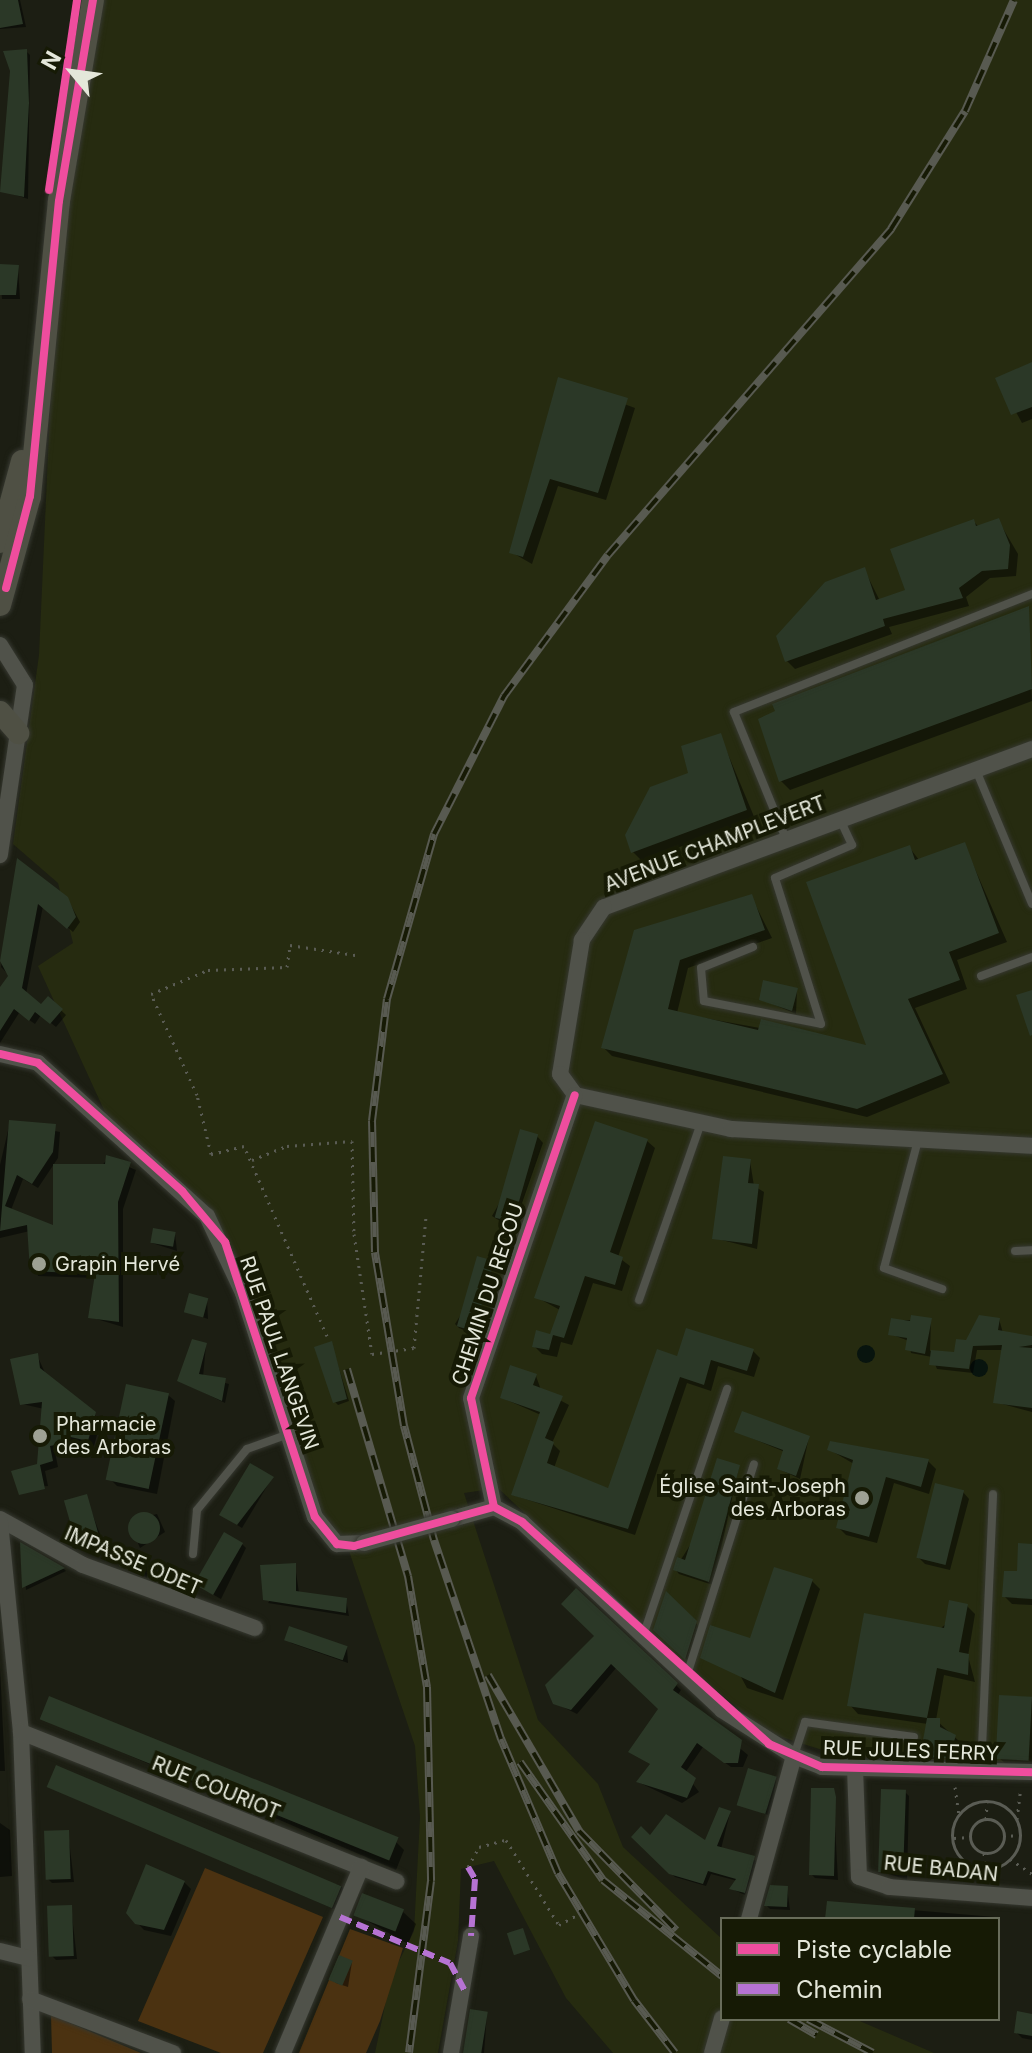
<!DOCTYPE html>
<html>
<head>
<meta charset="utf-8">
<style>
  body { margin:0 }
  #map { position:relative; width:1032px; height:2053px; overflow:hidden; background:#1c1e13; font-family:Inter,sans-serif }
  div>[style] { position:absolute }
  [style*='--x'] { left:calc(var(--x)*1px); top:calc(var(--y)*1px); width:calc(var(--w)*1px); rotate:calc(var(--a)*1deg) }
  .built>* { inset:0; background:#262b10 }
  .green>* { inset:0; background:#4b3211 }
  .water>* { inset:0; background:#08140e }
  .round { border-radius:50% }
  .shadow>* { inset:0; background:#0007 }
  .building>* { inset:0; background:#2b3827; transform-origin:0 0 }
  .path>* { height:3px; margin-top:-1.5px; transform-origin:0; background:repeating-linear-gradient(90deg,#5a5c54 0 2px,transparent 0 8px) }
  .path>.ring { margin:-1.5px; padding:0; box-sizing:content-box; background:none; border:3px solid #5a5c54; border-radius:50% }
  .roads { filter:drop-shadow(0 0 2px #363830) drop-shadow(0 0 2px #363830) }
  .service>* { height:8px; margin:-4px; padding:0 4px; transform-origin:4px; border-radius:4px; background:#50524a }
  .minor>* { height:16px; margin:-8px; padding:0 8px; transform-origin:8px; border-radius:8px; background:#50524a }
  .secondary>* { height:22px; margin:-11px; padding:0 11px; transform-origin:11px; border-radius:11px; background:#4f5044 }
  .rail>* { height:8px; margin-top:-4px; transform-origin:0; background:repeating-linear-gradient(90deg,#161a05 0 15px,#585a51 0 30px); box-sizing:border-box; border-block:2px solid #585a51 }
  .bridges { filter:drop-shadow(0 0 2px #363830) drop-shadow(0 0 2px #363830) }
  .minor-bridge>* { height:16px; margin:-8px; padding:0 8px; transform-origin:8px; border-radius:8px; background:#50524a }
  .quiet>* { height:6px; margin-top:-3px; transform-origin:0; background:repeating-linear-gradient(90deg,#b673d3 0 12px,transparent 0 18px) }
  .cycleway>* { height:8px; margin:-4px; padding:0 4px; transform-origin:4px; border-radius:4px; background:#ef4d9e }
  .dots>* { width:22px; height:22px; translate:-50% -50%; box-sizing:border-box; border:4px solid #161a05; border-radius:50% }
  span { translate:-50% -50%; white-space:nowrap; text-align:center; line-height:1.15; -webkit-text-stroke:8px #161a05; paint-order:stroke }
  .street-label { font-size:20px; color:#e4e7da }
  .poi-label { font-size:20px; color:#e4e7da }
  .left { translate:0 -50%; text-align:left }
  .right { translate:-100% -50%; text-align:right }
  .legend { position:absolute; left:720px; top:1917px; width:280px; height:104px; box-sizing:border-box; background:#161a05; border:2px solid #686c5a; margin:0; padding:10px 14px; list-style:none; font-size:24px; color:#e4e7da }
  .legend li { display:flex; align-items:center; gap:16px; height:40px }
  .legend b { width:40px; border:2px solid #686c5a }
  .north { position:absolute; left:32px; top:32px; width:80px; height:80px; -webkit-text-stroke:6px #161a05; paint-order:stroke; rotate:299deg; font-size:22px; font-weight:700; line-height:32px; text-align:center; color:#e4e7da }
  .north::after { content:''; display:block; margin:auto; width:28px; height:36px; background:#e4e7da; clip-path:polygon(50% 0,100% 100%,50% 72%,0 100%) }
</style>
</head>
<body>
<div id="map">
  <div class="built">
    <div style="clip-path:polygon(95px 0,1032px 0,1032px 1763px,844px 1757px,769px 1733px,696px 1674px,498px 1488px,464px 1493px,538px 1720px,598px 1784px,623px 1847px,722px 1939px,722px 2019px,855px 2019px,934px 2053px,613px 2053px,566px 1998px,494px 1861px,461px 1869px,458px 1941px,438px 2053px,375px 2053px,391px 1977px,414px 1931px,420px 1817px,415px 1746px,347px 1545px,328px 1539px,220px 1234px,115px 1134px,38px 966px,73px 943px,58px 883px,13px 844px,39px 655px,56px 277px)"></div>
  </div>
  <div class="green">
    <div style="clip-path:polygon(205px 1868px,323px 1917px,263px 2053px,221px 2053px,138px 2021px)"></div>
    <div style="clip-path:polygon(350px 1929px,403px 1948px,380px 2021px,366px 2053px,299px 2053px)"></div>
    <div style="clip-path:polygon(51px 2015px,141px 2053px,52px 2053px)"></div>
  </div>
  <div class="water">
    <div class="round" style="left:857px;top:1345px;width:18px;height:18px"></div>
    <div class="round" style="left:970px;top:1359px;width:18px;height:18px"></div>
  </div>
  <div class="shadow">
    <div style="clip-path:polygon(0 0,20px 0,26px 27px,0 29px)"></div>
    <div style="clip-path:polygon(26px 51px,30px 55px,28px 199px,3px 191px)"></div>
    <div style="clip-path:polygon(18px 267px,20px 299px,2px 299px,0 274px)"></div>
    <div style="clip-path:polygon(1032px 364px,1032px 419px,1022px 423px,998px 379px)"></div>
    <div style="clip-path:polygon(559px 380px,635px 408px,606px 500px,558px 486px,532px 564px,511px 552px)"></div>
    <div style="clip-path:polygon(998px 520px,1018px 554px,1016px 576px,990px 578px,966px 597px,969px 606px,889px 627px,892px 634px,795px 669px,787px 661px,864px 569px,880px 601px,907px 591px,973px 521px,979px 527px)"></div>
    <div style="clip-path:polygon(1028px 608px,1032px 701px,790px 790px,781px 781px)"></div>
    <div style="clip-path:polygon(720px 735px,755px 819px,642px 861px,633px 852px)"></div>
    <div style="clip-path:polygon(964px 844px,1007px 942px,957px 960px,967px 989px,915px 1008px,950px 1083px,867px 1117px,612px 1056px,603px 1047px,636px 932px,751px 896px,772px 938px,688px 968px,677px 1013px,869px 1048px,909px 847px,919px 860px)"></div>
    <div style="clip-path:polygon(19px 862px,67px 898px,80px 922px,73px 932px,43px 906px,26px 994px,42px 1007px,48px 998px,66px 1015px,56px 1027px,41px 1015px,35px 1024px,19px 1013px,0 1043px,0 1002px,10px 976px,1px 967px)"></div>
    <div style="clip-path:polygon(797px 990px,796px 1014px,761px 999px)"></div>
    <div style="clip-path:polygon(10px 1122px,60px 1132px,58px 1158px,38px 1188px,23px 1179px,11px 1210px,54px 1228px,108px 1158px,136px 1170px,123px 1209px,123px 1327px,90px 1317px,96px 1278px,38px 1276px,30px 1231px,0 1238px,0 1165px)"></div>
    <div style="clip-path:polygon(537px 1136px,543px 1143px,513px 1229px,492px 1216px)"></div>
    <div style="clip-path:polygon(647px 1141px,655px 1148px,618px 1257px,630px 1266px,622px 1291px,593px 1283px,572px 1345px,561px 1342px,557px 1357px,542px 1354px,534px 1346px,551px 1337px,560px 1310px,536px 1297px)"></div>
    <div style="clip-path:polygon(750px 1161px,754px 1186px,764px 1192px,757px 1249px,714px 1238px)"></div>
    <div style="clip-path:polygon(175px 1234px,177px 1251px,152px 1243px)"></div>
    <div style="clip-path:polygon(493px 1263px,473px 1334px,459px 1328px,455px 1324px)"></div>
    <div style="clip-path:polygon(207px 1299px,208px 1319px,187px 1312px)"></div>
    <div style="clip-path:polygon(999px 1319px,1003px 1333px,1032px 1338px,1032px 1412px,995px 1402px,1003px 1350px,977px 1350px,973px 1373px,937px 1369px,932px 1357px,911px 1353px,909px 1341px,890px 1334px,892px 1320px,931px 1320px,930px 1351px,956px 1354px)"></div>
    <div style="clip-path:polygon(331px 1343px,349px 1401px,338px 1405px,335px 1402px)"></div>
    <div style="clip-path:polygon(206px 1345px,203px 1377px,229px 1384px,225px 1403px,180px 1381px)"></div>
    <div style="clip-path:polygon(753px 1351px,760px 1358px,754px 1377px,718px 1366px,711px 1391px,687px 1383px,635px 1535px,513px 1495px,541px 1415px,502px 1398px,536px 1376px,541px 1390px,569px 1405px,552px 1443px,560px 1451px,554px 1468px,609px 1490px,678px 1359px)"></div>
    <div style="clip-path:polygon(37px 1355px,46px 1375px,101px 1420px,94px 1446px,68px 1440px,66px 1450px,55px 1452px,58px 1467px,45px 1471px,48px 1486px,23px 1488px,39px 1465px,44px 1409px,22px 1404px)"></div>
    <div style="clip-path:polygon(168px 1395px,175px 1401px,157px 1494px,117px 1486px,110px 1479px)"></div>
    <div style="clip-path:polygon(737px 1432px,809px 1437px,800px 1479px,779px 1469px,785px 1452px)"></div>
    <div style="clip-path:polygon(830px 1450px,928px 1461px,936px 1469px,929px 1494px,894px 1483px,877px 1543px,846px 1535px,838px 1527px,854px 1464px)"></div>
    <div style="clip-path:polygon(739px 1467px,713px 1585px,679px 1574px,675px 1569px)"></div>
    <div style="clip-path:polygon(272px 1478px,242px 1528px,221px 1515px)"></div>
    <div style="clip-path:polygon(963px 1492px,969px 1499px,950px 1570px,925px 1564px,918px 1557px)"></div>
    <div style="clip-path:polygon(86px 1497px,101px 1537px,81px 1543px,77px 1539px)"></div>
    <div style="clip-path:polygon(157px 1514px,165px 1532px,140px 1548px,129px 1521px)"></div>
    <div style="clip-path:polygon(242px 1544px,246px 1548px,221px 1599px,205px 1590px)"></div>
    <div style="clip-path:polygon(22px 1546px,64px 1569px,66px 1571px,26px 1590px)"></div>
    <div style="clip-path:polygon(1032px 1546px,1032px 1605px,1012px 1604px,1004px 1596px)"></div>
    <div style="clip-path:polygon(147px 1560px,147px 1578px,121px 1566px)"></div>
    <div style="clip-path:polygon(295px 1565px,299px 1593px,346px 1600px,349px 1616px,268px 1603px)"></div>
    <div style="clip-path:polygon(812px 1581px,820px 1589px,783px 1700px,747px 1688px,740px 1675px,702px 1657px,752px 1641px)"></div>
    <div style="clip-path:polygon(576px 1591px,681px 1690px,677px 1696px,748px 1755px,743px 1767px,731px 1767px,703px 1747px,685px 1773px,699px 1792px,682px 1803px,638px 1782px,652px 1765px,631px 1751px,661px 1709px,617px 1667px,577px 1714px,555px 1703px,597px 1636px)"></div>
    <div style="clip-path:polygon(666px 1595px,702px 1629px,691px 1664px,655px 1629px)"></div>
    <div style="clip-path:polygon(967px 1606px,975px 1614px,968px 1656px,975px 1682px,944px 1675px,936px 1720px,959px 1741px,958px 1755px,926px 1760px,928px 1724px,858px 1714px,850px 1705px)"></div>
    <div style="clip-path:polygon(287px 1639px,347px 1648px,348px 1663px,291px 1643px)"></div>
    <div style="clip-path:polygon(0 1668px,5px 1771px,0 1771px)"></div>
    <div style="clip-path:polygon(1032px 1699px,1032px 1765px,1006px 1764px,999px 1758px)"></div>
    <div style="clip-path:polygon(42px 1718px,396px 1842px,404px 1850px,396px 1870px)"></div>
    <div style="clip-path:polygon(776px 1779px,771px 1816px,740px 1805px)"></div>
    <div style="clip-path:polygon(49px 1787px,341px 1886px,349px 1894px,341px 1912px)"></div>
    <div style="clip-path:polygon(833px 1790px,838px 1880px,815px 1878px,811px 1874px)"></div>
    <div style="clip-path:polygon(905px 1792px,909px 1796px,907px 1880px,880px 1871px)"></div>
    <div style="clip-path:polygon(730px 1813px,721px 1849px,757px 1861px,745px 1895px,732px 1889px,738px 1881px,711px 1874px,706px 1886px,675px 1877px,634px 1837px,706px 1843px)"></div>
    <div style="clip-path:polygon(0 1823px,10px 1830px,12px 1876px,0 1877px)"></div>
    <div style="clip-path:polygon(68px 1832px,74px 1882px,52px 1883px,48px 1879px)"></div>
    <div style="clip-path:polygon(184px 1882px,191px 1889px,171px 1936px,144px 1930px,128px 1913px)"></div>
    <div style="clip-path:polygon(787px 1888px,790px 1910px,770px 1909px,766px 1905px)"></div>
    <div style="clip-path:polygon(828px 1903px,995px 1917px,997px 1919px,827px 1919px)"></div>
    <div style="clip-path:polygon(71px 1907px,77px 1959px,56px 1960px,52px 1956px)"></div>
    <div style="clip-path:polygon(402px 1911px,416px 1924px,408px 1944px,355px 1914px)"></div>
    <div style="clip-path:polygon(998px 1920px,1000px 1922px,999px 1940px,998px 1940px)"></div>
    <div style="clip-path:polygon(352px 1962px,348px 1987px,336px 1983px,332px 1979px)"></div>
    <div style="clip-path:polygon(487px 2013px,484px 2053px,463px 2053px)"></div>
    <div style="clip-path:polygon(1032px 2016px,1032px 2040px,1022px 2038px,1016px 2032px)"></div>
  </div>
  <div class="building">
    <div style="clip-path:polygon(0 0,18px 0,23px 24px,0 28px)"></div>
    <div style="clip-path:polygon(27px 49px,29px 103px,24px 197px,0 192px,10px 71px,3px 51px)"></div>
    <div style="clip-path:polygon(0 264px,19px 265px,16px 295px,0 295px)"></div>
    <div style="clip-path:polygon(1032px 362px,1032px 407px,1011px 415px,995px 378px)"></div>
    <div style="clip-path:polygon(558px 377px,628px 398px,598px 493px,550px 479px,523px 557px,509px 553px)"></div>
    <div style="clip-path:polygon(999px 518px,1010px 545px,1008px 569px,982px 571px,959px 588px,963px 598px,883px 619px,885px 626px,785px 662px,776px 636px,825px 582px,865px 567px,876px 600px,905px 590px,890px 549px,974px 519px,976px 526px)"></div>
    <div style="clip-path:polygon(1029px 606px,1032px 689px,779px 782px,758px 719px,775px 711px,772px 704px)"></div>
    <div style="clip-path:polygon(721px 733px,747px 810px,631px 853px,625px 835px,650px 787px,688px 773px,681px 746px)"></div>
    <div style="clip-path:polygon(965px 842px,999px 933px,949px 952px,960px 980px,908px 999px,943px 1074px,857px 1109px,601px 1048px,634px 930px,752px 894px,765px 930px,680px 960px,668px 1009px,758px 1030px,761px 1019px,866px 1045px,806px 882px,910px 845px,915px 860px)"></div>
    <div style="clip-path:polygon(17px 858px,68px 897px,76px 917px,67px 929px,38px 904px,22px 988px,41px 1004px,48px 996px,63px 1009px,50px 1024px,35px 1012px,29px 1021px,14px 1009px,0 1031px,0 987px,8px 976px,0 961px)"></div>
    <div style="clip-path:polygon(763px 980px,798px 988px,792px 1011px,759px 1000px)"></div>
    <div style="clip-path:polygon(1032px 990px,1032px 1035px,1030px 1036px,1016px 995px)"></div>
    <div style="clip-path:polygon(9px 1120px,56px 1124px,53px 1152px,32px 1184px,17px 1175px,5px 1206px,53px 1225px,53px 1164px,105px 1164px,106px 1155px,131px 1162px,118px 1202px,119px 1322px,88px 1318px,95px 1274px,30px 1271px,27px 1225px,0 1231px)"></div>
    <div style="clip-path:polygon(595px 1121px,648px 1139px,610px 1252px,623px 1257px,615px 1285px,585px 1276px,564px 1338px,553px 1335px,549px 1350px,532px 1347px,536px 1330px,550px 1334px,560px 1306px,534px 1298px)"></div>
    <div style="left:520px;top:1129px;width:19px;height:92px;rotate:16deg"></div>
    <div style="clip-path:polygon(723px 1156px,751px 1159px,748px 1183px,759px 1184px,752px 1244px,712px 1239px)"></div>
    <div style="left:153px;top:1228px;width:23px;height:15px;rotate:10deg"></div>
    <div style="left:477px;top:1256px;width:18px;height:73px;rotate:16deg"></div>
    <div style="left:189px;top:1293px;width:20px;height:20px;rotate:15deg"></div>
    <div style="clip-path:polygon(911px 1315px,932px 1318px,925px 1354px,905px 1350px,907px 1338px,888px 1335px,891px 1318px,910px 1321px)"></div>
    <div style="clip-path:polygon(979px 1315px,1000px 1318px,998px 1330px,1032px 1336px,1032px 1345px,1019px 1347px,1032px 1348px,1032px 1408px,993px 1403px,1002px 1345px,973px 1346px,969px 1369px,929px 1365px,931px 1350px,954px 1352px,956px 1339px,966px 1340px)"></div>
    <div style="clip-path:polygon(686px 1328px,754px 1349px,747px 1371px,711px 1360px,704px 1385px,680px 1377px,628px 1529px,511px 1495px,540px 1412px,500px 1398px,510px 1365px,537px 1374px,533px 1385px,563px 1396px,545px 1438px,554px 1442px,547px 1463px,608px 1488px,657px 1349px,677px 1356px)"></div>
    <div style="clip-path:polygon(192px 1339px,207px 1343px,199px 1374px,226px 1378px,222px 1401px,177px 1381px)"></div>
    <div style="clip-path:polygon(332px 1341px,347px 1399px,333px 1403px,314px 1347px)"></div>
    <div style="clip-path:polygon(38px 1353px,40px 1368px,96px 1412px,88px 1441px,62px 1435px,60px 1444px,50px 1446px,53px 1461px,40px 1465px,45px 1489px,19px 1495px,11px 1471px,37px 1464px,42px 1402px,20px 1405px,10px 1359px)"></div>
    <div style="left:126px;top:1384px;width:44px;height:98px;rotate:12deg"></div>
    <div style="clip-path:polygon(742px 1411px,810px 1436px,796px 1476px,777px 1469px,783px 1450px,734px 1432px)"></div>
    <div style="clip-path:polygon(830px 1441px,929px 1459px,921px 1487px,886px 1477px,869px 1537px,836px 1528px,853px 1460px,827px 1450px)"></div>
    <div style="clip-path:polygon(717px 1458px,740px 1465px,709px 1582px,673px 1570px,677px 1557px,685px 1560px)"></div>
    <div style="clip-path:polygon(250px 1463px,274px 1477px,237px 1525px,219px 1515px)"></div>
    <div style="left:935px;top:1483px;width:30px;height:77px;rotate:14deg"></div>
    <div style="left:87px;top:1494px;width:41px;height:24px;rotate:74deg"></div>
    <div class="round" style="left:128px;top:1512px;width:32px;height:32px"></div>
    <div style="left:224px;top:1532px;width:22px;height:60px;rotate:30deg"></div>
    <div style="clip-path:polygon(20px 1542px,65px 1568px,22px 1588px)"></div>
    <div style="clip-path:polygon(1018px 1543px,1032px 1544px,1032px 1599px,1002px 1597px,1004px 1571px,1017px 1571px)"></div>
    <div style="clip-path:polygon(128px 1548px,148px 1559px,144px 1575px,119px 1566px)"></div>
    <div style="clip-path:polygon(296px 1563px,296px 1591px,347px 1598px,346px 1613px,263px 1600px,260px 1565px)"></div>
    <div style="clip-path:polygon(774px 1567px,813px 1579px,775px 1693px,700px 1658px,710px 1625px,750px 1638px)"></div>
    <div style="clip-path:polygon(576px 1588px,678px 1683px,673px 1690px,742px 1740px,738px 1763px,724px 1763px,697px 1743px,681px 1767px,696px 1778px,687px 1798px,636px 1782px,650px 1764px,628px 1752px,658px 1709px,611px 1664px,571px 1710px,553px 1704px,545px 1685px,594px 1636px,561px 1604px)"></div>
    <div style="clip-path:polygon(666px 1591px,697px 1621px,685px 1660px,653px 1630px)"></div>
    <div style="clip-path:polygon(949px 1600px,968px 1604px,959px 1652px,969px 1654px,968px 1675px,937px 1668px,927px 1718px,847px 1706px,864px 1613px,944px 1628px)"></div>
    <div style="left:289px;top:1626px;width:62px;height:15px;rotate:19deg"></div>
    <div style="left:999px;top:1695px;width:33px;height:64px;rotate:3deg"></div>
    <div style="left:49px;top:1696px;width:377px;height:25px;rotate:22deg"></div>
    <div style="clip-path:polygon(927px 1718px,940px 1718px,940px 1727px,956px 1735px,949px 1758px,920px 1757px)"></div>
    <div style="left:56px;top:1765px;width:310px;height:24px;rotate:23deg"></div>
    <div style="left:748px;top:1768px;width:30px;height:39px;rotate:17deg"></div>
    <div style="clip-path:polygon(811px 1788px,834px 1788px,836px 1797px,834px 1876px,809px 1875px)"></div>
    <div style="left:881px;top:1789px;width:25px;height:83px;rotate:2deg"></div>
    <div style="clip-path:polygon(719px 1807px,731px 1811px,717px 1846px,755px 1856px,745px 1893px,729px 1889px,736px 1879px,708px 1871px,703px 1884px,669px 1874px,631px 1837px,641px 1826px,650px 1835px,666px 1814px,705px 1840px)"></div>
    <div style="left:69px;top:1830px;width:49px;height:25px;rotate:88deg"></div>
    <div style="clip-path:polygon(146px 1864px,185px 1881px,164px 1930px,135px 1924px,126px 1913px)"></div>
    <div style="clip-path:polygon(770px 1885px,788px 1886px,787px 1907px,764px 1906px)"></div>
    <div style="left:362px;top:1893px;width:45px;height:24px;rotate:21deg"></div>
    <div style="clip-path:polygon(827px 1901px,915px 1908px,914px 1919px,825px 1919px)"></div>
    <div style="left:72px;top:1905px;width:51px;height:25px;rotate:88deg"></div>
    <div style="left:523px;top:1928px;width:23px;height:17px;rotate:72deg"></div>
    <div style="left:339px;top:1955px;width:15px;height:27px;rotate:23deg"></div>
    <div style="left:470px;top:2009px;width:18px;height:45px;rotate:9deg"></div>
    <div style="clip-path:polygon(1017px 2011px,1032px 2014px,1032px 2036px,1014px 2033px)"></div>
  </div>
  <div class="path">
    <div style="--x:252;--y:1160;--w:38;--a:-22"></div>
    <div style="--x:287;--y:1146;--w:65;--a:-4.4"></div>
    <div style="--x:352;--y:1141;--w:93;--a:88.8"></div>
    <div style="--x:354;--y:1234;--w:121;--a:81.5"></div>
    <div style="--x:372;--y:1354;--w:42;--a:-8.1"></div>
    <div style="--x:414;--y:1348;--w:134;--a:-84.8"></div>
    <div style="--x:327;--y:1336;--w:207;--a:-113.6"></div>
    <div style="--x:244;--y:1146;--w:34;--a:166"></div>
    <div style="--x:211;--y:1154;--w:61;--a:-103.3"></div>
    <div style="--x:197;--y:1095;--w:111;--a:-114.5"></div>
    <div style="--x:151;--y:994;--w:62;--a:-22.8"></div>
    <div style="--x:208;--y:970;--w:79;--a:-2.2"></div>
    <div style="--x:287;--y:967;--w:22;--a:-82"></div>
    <div style="--x:290;--y:945;--w:66;--a:8.7"></div>
    <div style="--x:955;--y:1787;--w:30;--a:82"></div>
    <div class="ring" style="left:952px;top:1801px;width:65px;height:65px"></div>
    <div style="--x:986;--y:1819;--w:16;--a:-86"></div>
    <div style="--x:1017;--y:1819;--w:31;--a:-83"></div>
    <div class="ring" style="left:970px;top:1819px;width:31px;height:31px"></div>
    <div style="--x:1003;--y:1836;--w:17;--a:-3"></div>
    <div style="--x:954;--y:1838;--w:16;--a:-4"></div>
    <div style="--x:984;--y:1853;--w:16;--a:86"></div>
    <div style="--x:1010;--y:1859;--w:27;--a:34"></div>
    <div style="--x:468;--y:1867;--w:23;--a:-61"></div>
    <div style="--x:479;--y:1847;--w:28;--a:-15"></div>
    <div style="--x:506;--y:1840;--w:100;--a:58.1"></div>
    <div style="--x:559;--y:1925;--w:31;--a:-29"></div>
    <div style="--x:944;--y:1875;--w:25;--a:-43"></div>
  </div>
  <div class="roads">
    <div class="service">
      <div style="--x:976;--y:770;--w:145;--a:67.3"></div>
      <div style="--x:786;--y:839;--w:137;--a:-112.3"></div>
      <div style="--x:734;--y:712;--w:321;--a:-21.6"></div>
      <div style="--x:753;--y:947;--w:56;--a:158"></div>
      <div style="--x:701;--y:968;--w:33;--a:85"></div>
      <div style="--x:704;--y:1001;--w:119;--a:11.1"></div>
      <div style="--x:821;--y:1024;--w:153;--a:-107.5"></div>
      <div style="--x:775;--y:878;--w:84;--a:-23.2"></div>
      <div style="--x:852;--y:845;--w:29;--a:-115"></div>
      <div style="--x:981;--y:976;--w:54;--a:-20.4"></div>
      <div style="--x:917;--y:1144;--w:128;--a:104.9"></div>
      <div style="--x:884;--y:1268;--w:62;--a:19.9"></div>
      <div style="--x:1015;--y:1251;--w:17;--a:-3"></div>
      <div style="--x:639;--y:1300;--w:188;--a:-70.7"></div>
      <div style="--x:193;--y:1554;--w:44;--a:-84.8"></div>
      <div style="--x:197;--y:1510;--w:79;--a:-50.7"></div>
      <div style="--x:247;--y:1449;--w:45;--a:-19.7"></div>
      <div style="--x:644;--y:1633;--w:258;--a:-71.2"></div>
      <div style="--x:687;--y:1675;--w:221;--a:-72.4"></div>
      <div style="--x:794;--y:1756;--w:36;--a:-72"></div>
      <div style="--x:805;--y:1722;--w:110;--a:7.8"></div>
      <div style="--x:981;--y:1770;--w:276;--a:-87.5"></div>
    </div>
    <div class="minor">
      <div style="--x:0;--y:645;--w:47;--a:58"></div>
      <div style="--x:25;--y:685;--w:172;--a:98.4"></div>
      <div style="--x:1032;--y:749;--w:456;--a:159.7"></div>
      <div style="--x:604;--y:907;--w:40;--a:124"></div>
      <div style="--x:582;--y:940;--w:136;--a:99.3"></div>
      <div style="--x:560;--y:1074;--w:26;--a:54"></div>
      <div style="--x:575;--y:1095;--w:160;--a:12.3"></div>
      <div style="--x:731;--y:1129;--w:301;--a:3.2"></div>
      <div style="--x:0;--y:1054;--w:39;--a:13"></div>
      <div style="--x:38;--y:1063;--w:228;--a:42.2"></div>
      <div style="--x:207;--y:1216;--w:85;--a:64.9"></div>
      <div style="--x:243;--y:1293;--w:235;--a:72.2"></div>
      <div style="--x:315;--y:1517;--w:35;--a:51"></div>
      <div style="--x:337;--y:1544;--w:27;--a:-2"></div>
      <div style="--x:494;--y:1507;--w:111;--a:-101.9"></div>
      <div style="--x:471;--y:1398;--w:320;--a:-71.1"></div>
      <div style="--x:0;--y:1519;--w:95;--a:29"></div>
      <div style="--x:83;--y:1565;--w:183;--a:20.1"></div>
      <div style="--x:452;--y:1519;--w:44;--a:-15.9"></div>
      <div style="--x:494;--y:1507;--w:32;--a:28"></div>
      <div style="--x:522;--y:1522;--w:274;--a:43.2"></div>
      <div style="--x:722;--y:1710;--w:85;--a:32.6"></div>
      <div style="--x:794;--y:1756;--w:30;--a:21"></div>
      <div style="--x:822;--y:1767;--w:210;--a:1.4"></div>
      <div style="--x:0;--y:1522;--w:211;--a:84.3"></div>
      <div style="--x:21;--y:1732;--w:321;--a:87.9"></div>
      <div style="--x:21;--y:1732;--w:404;--a:21.7"></div>
      <div style="--x:855;--y:1768;--w:109;--a:87.9"></div>
      <div style="--x:859;--y:1877;--w:32;--a:18"></div>
      <div style="--x:889;--y:1887;--w:143;--a:4.4"></div>
      <div style="--x:749;--y:1919;--w:169;--a:-74.6"></div>
      <div style="--x:0;--y:1951;--w:30;--a:14"></div>
      <div style="--x:30;--y:1999;--w:153;--a:20.7"></div>
      <div style="--x:283;--y:2053;--w:202;--a:-67.2"></div>
      <div style="--x:451;--y:2053;--w:119;--a:-80.3"></div>
      <div style="--x:712;--y:2053;--w:36;--a:-74"></div>
    </div>
    <div class="secondary">
      <div style="--x:0;--y:542;--w:84;--a:-74.8"></div>
      <div style="--x:0;--y:605;--w:113;--a:-74.6"></div>
      <div style="--x:30;--y:496;--w:296;--a:-84.4"></div>
      <div style="--x:59;--y:201;--w:204;--a:-80.4"></div>
      <div style="--x:0;--y:712;--w:28;--a:49"></div>
    </div>
  </div>
  <div class="rail">
    <div style="--x:347;--y:1369;--w:216;--a:73.6"></div>
    <div style="--x:408;--y:1576;--w:113;--a:80.3"></div>
    <div style="--x:427;--y:1687;--w:194;--a:88.8"></div>
    <div style="--x:431;--y:1881;--w:173;--a:97.3"></div>
    <div style="--x:488;--y:1675;--w:181;--a:59.7"></div>
    <div style="--x:579;--y:1831;--w:139;--a:45.6"></div>
    <div style="--x:520;--y:1762;--w:144;--a:54.9"></div>
    <div style="--x:603;--y:1880;--w:153;--a:38.9"></div>
    <div style="--x:789;--y:2019;--w:32;--a:30"></div>
    <div style="--x:808;--y:2019;--w:73;--a:27.6"></div>
    <div style="--x:675;--y:2053;--w:67;--a:-127.7"></div>
    <div style="--x:634;--y:2000;--w:148;--a:-120.9"></div>
    <div style="--x:558;--y:1873;--w:146;--a:-113"></div>
    <div style="--x:501;--y:1739;--w:210;--a:-108.6"></div>
    <div style="--x:434;--y:1540;--w:118;--a:-104.7"></div>
    <div style="--x:404;--y:1426;--w:176;--a:-99.5"></div>
    <div style="--x:375;--y:1252;--w:131;--a:-91.3"></div>
    <div style="--x:372;--y:1121;--w:123;--a:-83"></div>
    <div style="--x:387;--y:999;--w:172;--a:-74.1"></div>
    <div style="--x:434;--y:834;--w:155;--a:-63.1"></div>
    <div style="--x:504;--y:696;--w:175;--a:-53.6"></div>
    <div style="--x:608;--y:555;--w:432;--a:-49"></div>
    <div style="--x:891;--y:229;--w:139;--a:-57.9"></div>
    <div style="--x:965;--y:111;--w:121;--a:-66.2"></div>
  </div>
  <div class="bridges">
    <div class="minor-bridge">
      <div style="--x:364;--y:1543;--w:91;--a:-15.3"></div>
    </div>
  </div>
  <div class="quiet">
    <div style="--x:468;--y:1867;--w:14;--a:60"></div>
    <div style="--x:475;--y:1879;--w:57;--a:94"></div>
    <div style="--x:340;--y:1917;--w:119;--a:22.7"></div>
    <div style="--x:450;--y:1963;--w:32;--a:62"></div>
  </div>
  <div class="cycleway">
    <div style="--x:49;--y:190;--w:192;--a:-81.6"></div>
    <div style="--x:6;--y:588;--w:95;--a:-75.4"></div>
    <div style="--x:30;--y:496;--w:296;--a:-84.4"></div>
    <div style="--x:59;--y:201;--w:204;--a:-80.4"></div>
    <div style="--x:0;--y:1054;--w:39;--a:13"></div>
    <div style="--x:38;--y:1063;--w:193;--a:41.6"></div>
    <div style="--x:182;--y:1191;--w:67;--a:49.9"></div>
    <div style="--x:225;--y:1242;--w:289;--a:71.9"></div>
    <div style="--x:315;--y:1517;--w:35;--a:51"></div>
    <div style="--x:337;--y:1544;--w:17;--a:7"></div>
    <div style="--x:354;--y:1546;--w:145;--a:-15.6"></div>
    <div style="--x:494;--y:1507;--w:32;--a:28"></div>
    <div style="--x:522;--y:1522;--w:332;--a:41.9"></div>
    <div style="--x:769;--y:1744;--w:58;--a:23.5"></div>
    <div style="--x:822;--y:1767;--w:210;--a:1.4"></div>
    <div style="--x:494;--y:1507;--w:111;--a:-101.9"></div>
    <div style="--x:471;--y:1398;--w:320;--a:-71.1"></div>
  </div>
  <div class="dots">
    <div style="left:39px;top:1264px;background:#9ea194"></div>
    <div style="left:40px;top:1436px;background:#9ea194"></div>
    <div style="left:862px;top:1498px;background:#9ea194"></div>
  </div>
  <div class="street-label">
    <span style="left:715px;top:844px;rotate:-21deg">AVENUE CHAMPLEVERT</span>
    <span style="left:488px;top:1294px;rotate:-72deg">CHEMIN DU RECOU</span>
    <span style="left:279px;top:1353px;rotate:71deg">RUE PAUL LANGEVIN</span>
    <span style="left:133px;top:1561px;rotate:23deg">IMPASSE ODET</span>
    <span style="left:911px;top:1751px;rotate:2deg">RUE JULES FERRY</span>
    <span style="left:216px;top:1788px;rotate:22deg">RUE COURIOT</span>
    <span style="left:941px;top:1869px;rotate:6deg">RUE BADAN</span>
  </div>
  <div class="poi-label">
    <span class="left" style="left:55px;top:1264px">Grapin Hervé</span>
    <span class="left" style="left:56px;top:1436px">Pharmacie<br>des Arboras</span>
    <span class="right" style="left:846px;top:1498px">Église Saint-Joseph<br>des Arboras</span>
  </div>
  <ul class="legend">
  <li><b style="height:10px;background:#ef4d9e"></b>Piste cyclable</li>
  <li><b style="height:10px;background:#b673d3"></b>Chemin</li>
  </ul>
  <div class="north">N</div>
</div>
</body>
</html>
